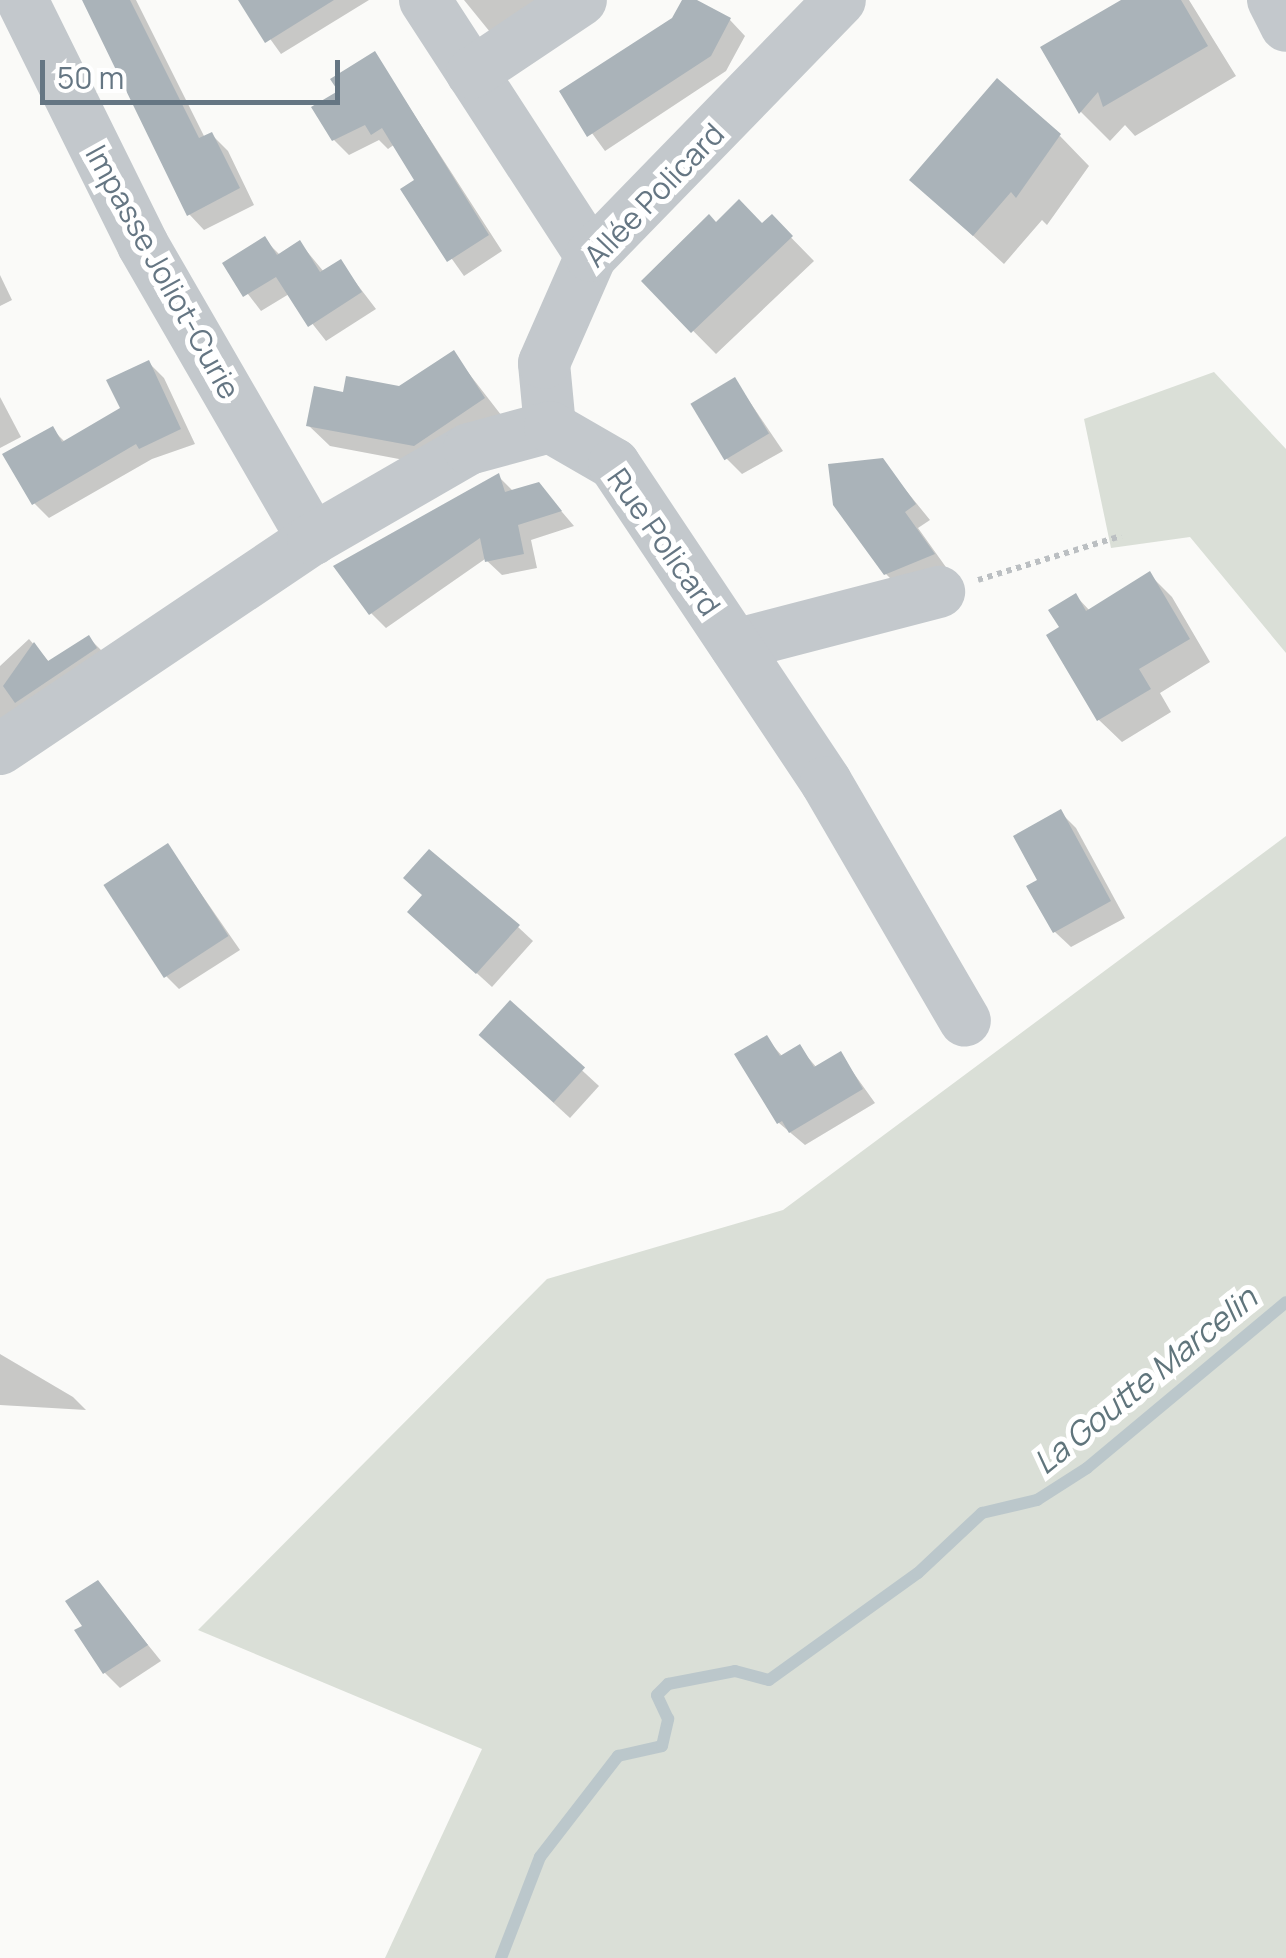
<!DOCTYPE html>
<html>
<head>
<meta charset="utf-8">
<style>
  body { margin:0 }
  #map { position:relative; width:1286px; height:1958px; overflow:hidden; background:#fafaf8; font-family:Manrope,sans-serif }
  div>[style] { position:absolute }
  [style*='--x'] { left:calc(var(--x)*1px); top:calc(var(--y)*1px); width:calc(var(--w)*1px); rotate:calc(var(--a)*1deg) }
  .green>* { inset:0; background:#dadfd7 }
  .shadow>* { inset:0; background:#0003 }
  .stream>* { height:12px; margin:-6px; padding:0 6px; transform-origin:6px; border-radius:6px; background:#bbc7cb }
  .building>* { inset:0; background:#aab3b9; transform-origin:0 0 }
  .path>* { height:6px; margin-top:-3px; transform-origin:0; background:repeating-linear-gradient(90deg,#bbbfc2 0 5px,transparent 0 10px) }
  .minor>* { height:52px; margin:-26px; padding:0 26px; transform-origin:26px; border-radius:26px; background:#c3c8cc }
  span { translate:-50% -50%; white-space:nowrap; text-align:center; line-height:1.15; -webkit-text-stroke:10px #fff; paint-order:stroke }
  .street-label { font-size:30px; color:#657683 }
  .water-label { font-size:32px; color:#60757c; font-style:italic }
  .scale { position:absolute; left:40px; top:60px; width:300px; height:45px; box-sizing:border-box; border:5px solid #657683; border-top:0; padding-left:12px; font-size:30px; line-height:35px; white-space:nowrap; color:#657683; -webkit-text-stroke:8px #fff; paint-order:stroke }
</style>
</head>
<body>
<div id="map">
  <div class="green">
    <div style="clip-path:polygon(1214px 372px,1286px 449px,1286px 653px,1190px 537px,1111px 548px,1084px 419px)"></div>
    <div style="clip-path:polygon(1286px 836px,1286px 1958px,385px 1958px,482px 1749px,198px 1630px,547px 1279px,783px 1210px)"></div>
  </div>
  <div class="shadow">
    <div style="clip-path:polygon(83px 0,136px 0,205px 138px,212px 135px,228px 151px,254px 205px,204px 230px,189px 214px)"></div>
    <div style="clip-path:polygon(242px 0,369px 0,281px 54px)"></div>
    <div style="clip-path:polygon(464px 0,540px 0,490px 32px)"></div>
    <div style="clip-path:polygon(684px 0,730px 20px,745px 36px,726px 71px,605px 151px,562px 92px,674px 20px)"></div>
    <div style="clip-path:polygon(1126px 0,1189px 0,1236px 76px,1135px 136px,1125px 125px,1110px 141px,1081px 112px,1043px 48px)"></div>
    <div style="clip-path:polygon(375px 54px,502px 251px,464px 276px,403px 190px,417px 181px,395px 144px,388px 149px,379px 140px,349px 155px,334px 140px,342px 92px)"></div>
    <div style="clip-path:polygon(1060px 136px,1089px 166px,1047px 225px,1042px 220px,1004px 264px,912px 180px)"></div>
    <div style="clip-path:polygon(772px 218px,814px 261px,716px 354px,644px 281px,716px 225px,763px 226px)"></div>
    <div style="clip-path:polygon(265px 240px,280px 255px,300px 243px,324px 272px,340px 262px,376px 309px,326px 341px,289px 294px,261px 311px,225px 264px)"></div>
    <div style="clip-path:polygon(0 275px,12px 300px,0 306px)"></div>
    <div style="clip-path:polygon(453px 353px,505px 420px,436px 466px,330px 446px,308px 425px,345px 395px,400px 389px)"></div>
    <div style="clip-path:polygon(149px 363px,164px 378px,195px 444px,152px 459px,49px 518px,34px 503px,52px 429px,66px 443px,123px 409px)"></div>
    <div style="clip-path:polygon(735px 380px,783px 451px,742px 474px,727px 459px)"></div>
    <div style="clip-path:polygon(0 397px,21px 437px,0 448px)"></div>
    <div style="clip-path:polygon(882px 461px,930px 520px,918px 528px,948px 570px,901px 589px,886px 574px)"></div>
    <div style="clip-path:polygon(498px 476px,514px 492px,539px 485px,574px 526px,531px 540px,537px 568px,502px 575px,485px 559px,386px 628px,371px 613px)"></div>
    <div style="clip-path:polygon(1150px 575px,1172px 597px,1210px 662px,1160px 693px,1171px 712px,1122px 742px,1099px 720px,1062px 628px,1076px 596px,1090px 611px)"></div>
    <div style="clip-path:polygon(89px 638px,104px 653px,0 727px,0 666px,29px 639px,50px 663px)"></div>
    <div style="clip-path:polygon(1060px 812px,1076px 828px,1125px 918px,1071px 947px,1055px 932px,1040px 881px)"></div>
    <div style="clip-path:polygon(168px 846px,240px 950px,179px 989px,166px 976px)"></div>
    <div style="clip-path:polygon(425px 926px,518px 927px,533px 941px,492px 987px)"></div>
    <div style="clip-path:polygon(510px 1004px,599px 1086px,570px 1118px,497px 1051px)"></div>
    <div style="clip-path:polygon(766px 1038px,783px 1057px,800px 1048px,817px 1068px,840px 1054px,875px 1103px,805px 1145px,779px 1123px)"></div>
    <div style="clip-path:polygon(0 1354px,73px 1397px,86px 1410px,0 1405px)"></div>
    <div style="clip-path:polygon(98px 1583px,161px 1661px,120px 1688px,105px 1673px,85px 1627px)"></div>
  </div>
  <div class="stream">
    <div style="--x:501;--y:1958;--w:108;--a:-68.9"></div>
    <div style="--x:540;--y:1857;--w:128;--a:-52.3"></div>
    <div style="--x:618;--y:1756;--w:45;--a:-12.8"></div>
    <div style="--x:662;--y:1746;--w:28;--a:-77"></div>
    <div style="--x:668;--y:1719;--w:26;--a:-115"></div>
    <div style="--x:657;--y:1695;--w:16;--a:-45"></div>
    <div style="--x:668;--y:1684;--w:68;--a:-11"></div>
    <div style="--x:735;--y:1671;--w:35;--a:15"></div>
    <div style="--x:769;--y:1680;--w:183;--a:-35.7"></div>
    <div style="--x:918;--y:1573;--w:88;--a:-43.2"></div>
    <div style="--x:982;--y:1513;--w:57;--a:-13.3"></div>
    <div style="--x:1037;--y:1500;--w:59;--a:-32.6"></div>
    <div style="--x:1087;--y:1468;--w:259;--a:-39.8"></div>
  </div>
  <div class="building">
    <div style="clip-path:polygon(82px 0,130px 0,199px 138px,212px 132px,240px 188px,187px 216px)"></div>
    <div style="clip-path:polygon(238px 0,334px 0,265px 43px)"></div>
    <div style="clip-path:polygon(682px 0,697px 0,731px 18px,711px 56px,587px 137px,559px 91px,672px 18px)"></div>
    <div style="clip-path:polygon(1121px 0,1181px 0,1208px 46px,1103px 107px,1098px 92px,1079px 114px,1040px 47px)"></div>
    <div style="clip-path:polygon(375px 51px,489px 235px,447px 262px,400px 189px,414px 180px,382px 128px,371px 135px,365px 125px,332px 141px,311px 107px,338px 91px,330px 79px)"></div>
    <div style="clip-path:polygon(997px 78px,1061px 134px,1016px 198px,1011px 192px,973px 236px,909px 180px)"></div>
    <div style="clip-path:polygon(739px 199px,762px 223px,772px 214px,793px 236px,691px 333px,641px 281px,709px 214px,716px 222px)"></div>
    <div style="clip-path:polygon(265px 236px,277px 255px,300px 240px,320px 272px,341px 259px,362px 292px,308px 327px,276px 277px,243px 297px,222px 263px)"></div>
    <div style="clip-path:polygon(454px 350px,485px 398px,414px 446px,306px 426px,314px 386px,343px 392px,346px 376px,399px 386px)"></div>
    <div style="clip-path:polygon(149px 360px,181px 429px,139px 449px,136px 444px,32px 505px,2px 454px,53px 426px,62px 442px,120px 408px,106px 380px)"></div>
    <div style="left:735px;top:377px;width:66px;height:52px;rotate:59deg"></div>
    <div style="clip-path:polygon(883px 458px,916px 504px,905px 512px,935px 554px,884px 575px,833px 505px,828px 464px)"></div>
    <div style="clip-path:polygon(499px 473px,505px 492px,539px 482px,562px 511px,518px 525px,524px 554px,485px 562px,480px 538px,369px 615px,333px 566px)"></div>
    <div style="clip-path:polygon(1150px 571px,1190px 639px,1139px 669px,1151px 689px,1097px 721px,1046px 635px,1059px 627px,1048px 610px,1076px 593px,1086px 611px)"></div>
    <div style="clip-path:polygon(89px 635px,97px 648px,15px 703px,3px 686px,34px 642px,48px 661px)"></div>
    <div style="clip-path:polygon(1061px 809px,1111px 901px,1053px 933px,1026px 886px,1037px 880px,1013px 836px)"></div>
    <div style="left:168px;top:843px;width:111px;height:77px;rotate:57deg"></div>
    <div style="clip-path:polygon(429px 849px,520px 925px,476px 974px,407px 912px,422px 895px,403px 878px)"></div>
    <div style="left:510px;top:1000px;width:101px;height:47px;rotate:42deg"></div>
    <div style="clip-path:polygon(767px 1035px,780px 1056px,800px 1044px,814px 1067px,841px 1051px,863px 1089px,789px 1133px,782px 1121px,777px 1124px,734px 1054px)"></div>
    <div style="clip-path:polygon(98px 1580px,148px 1645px,103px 1674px,74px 1630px,82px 1626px,65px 1601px)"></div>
  </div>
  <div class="path">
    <div style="--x:978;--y:580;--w:150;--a:-17.1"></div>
  </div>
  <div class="minor">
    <div style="--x:22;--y:0;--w:273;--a:63.7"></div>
    <div style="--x:143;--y:245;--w:340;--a:60"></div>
    <div style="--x:425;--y:0;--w:305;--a:57"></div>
    <div style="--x:1273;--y:0;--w:29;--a:63"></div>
    <div style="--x:472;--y:73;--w:131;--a:-33.8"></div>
    <div style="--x:550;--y:427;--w:64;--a:-95.4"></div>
    <div style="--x:544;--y:363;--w:117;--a:-66.3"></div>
    <div style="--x:591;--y:256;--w:357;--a:-45.8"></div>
    <div style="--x:735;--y:645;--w:211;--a:-14.6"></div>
    <div style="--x:0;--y:749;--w:377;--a:-33.9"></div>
    <div style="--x:313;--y:539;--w:180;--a:-30"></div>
    <div style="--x:469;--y:449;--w:84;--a:-15.2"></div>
    <div style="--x:550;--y:427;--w:74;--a:30"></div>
    <div style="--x:614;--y:464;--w:382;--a:56.3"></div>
    <div style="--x:826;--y:782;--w:276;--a:59.8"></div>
  </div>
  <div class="street-label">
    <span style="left:654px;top:195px;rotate:-46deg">Allée Policard</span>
    <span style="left:163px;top:272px;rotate:61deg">Impasse Joliot-Curie</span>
    <span style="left:664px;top:542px;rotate:55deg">Rue Policard</span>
  </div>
  <div class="water-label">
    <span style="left:1145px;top:1380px;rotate:-39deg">La Goutte Marcelin</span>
  </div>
  <div class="scale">50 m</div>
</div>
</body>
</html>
